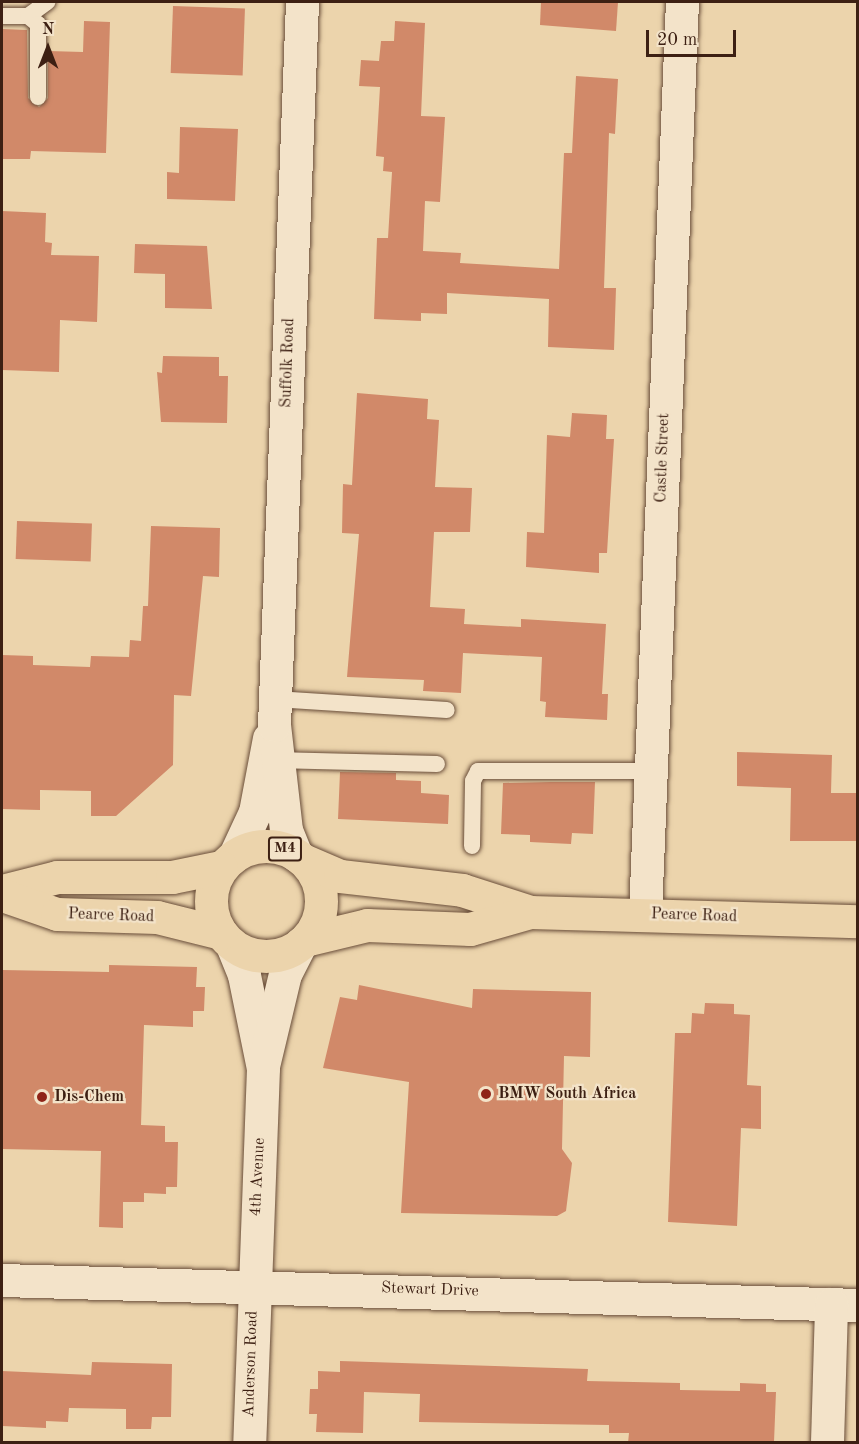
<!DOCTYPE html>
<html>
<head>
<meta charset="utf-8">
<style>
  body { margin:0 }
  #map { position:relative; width:859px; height:1444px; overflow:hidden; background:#ecd4ac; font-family:"Old Standard TT",serif }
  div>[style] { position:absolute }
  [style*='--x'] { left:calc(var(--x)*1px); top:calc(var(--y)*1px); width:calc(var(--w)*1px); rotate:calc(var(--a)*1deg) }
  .building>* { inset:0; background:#d18969; transform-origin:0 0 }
  .roads { filter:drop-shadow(0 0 2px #694d39) drop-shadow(0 0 2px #694d39) }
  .lane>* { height:16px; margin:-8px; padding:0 8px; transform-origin:8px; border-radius:8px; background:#f3e3c9 }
  .street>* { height:33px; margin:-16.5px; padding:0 16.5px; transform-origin:16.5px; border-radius:16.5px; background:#f3e3c9 }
  .secondary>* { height:33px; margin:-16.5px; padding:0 16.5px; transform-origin:16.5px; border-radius:16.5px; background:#f3e3c9 }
  .primary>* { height:33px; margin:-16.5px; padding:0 16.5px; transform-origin:16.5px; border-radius:16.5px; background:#ecd4ac }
  .primary>.ring { margin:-16.5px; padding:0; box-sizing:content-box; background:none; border:33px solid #ecd4ac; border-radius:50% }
  .dots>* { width:16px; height:16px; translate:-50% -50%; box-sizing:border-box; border:3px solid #f3e3c9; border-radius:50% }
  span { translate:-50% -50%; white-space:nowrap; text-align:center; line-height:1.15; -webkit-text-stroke:4.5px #f3e3c9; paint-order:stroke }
  .shield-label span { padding:2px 4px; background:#f3e3c9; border:2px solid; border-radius:4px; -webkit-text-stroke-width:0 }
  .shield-label { font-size:15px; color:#3d2013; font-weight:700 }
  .street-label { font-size:16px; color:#3d2013 }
  .poi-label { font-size:16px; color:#3d2013; font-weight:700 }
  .left { translate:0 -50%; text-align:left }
  .frame { position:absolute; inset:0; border:3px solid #3d2013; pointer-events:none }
  .north { position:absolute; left:18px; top:18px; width:60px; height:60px; -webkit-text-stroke:4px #f3e3c9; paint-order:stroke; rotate:0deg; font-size:16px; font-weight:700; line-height:24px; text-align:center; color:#3d2013 }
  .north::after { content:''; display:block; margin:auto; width:21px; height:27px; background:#3d2013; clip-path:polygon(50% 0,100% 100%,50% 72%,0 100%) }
  .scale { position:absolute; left:646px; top:30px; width:90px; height:27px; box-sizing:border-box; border:3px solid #3d2013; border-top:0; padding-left:8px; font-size:18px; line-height:21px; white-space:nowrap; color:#3d2013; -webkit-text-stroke:4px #f3e3c9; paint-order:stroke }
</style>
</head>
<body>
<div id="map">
  <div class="building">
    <div style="clip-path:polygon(541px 2px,618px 2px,616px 31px,540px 25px)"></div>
    <div style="left:173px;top:6px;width:72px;height:67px;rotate:2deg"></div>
    <div style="clip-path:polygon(84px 21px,110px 22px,106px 153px,31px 151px,30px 159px,2px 159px,2px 29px,27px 30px,28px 98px,39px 107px,48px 98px,48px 51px,83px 52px)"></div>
    <div style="clip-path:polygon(395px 21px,425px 23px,421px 116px,445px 117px,440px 202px,425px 201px,423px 251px,461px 253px,460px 263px,559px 269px,564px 153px,572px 153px,576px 76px,618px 79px,615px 134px,609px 133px,604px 288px,616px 288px,614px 350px,548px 347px,549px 299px,447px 293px,447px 314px,421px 313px,421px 321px,374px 319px,377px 238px,388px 238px,392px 172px,383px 171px,384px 157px,376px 156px,380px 87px,359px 86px,361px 60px,379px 61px,381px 41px,394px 41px)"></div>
    <div style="clip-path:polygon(180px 127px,238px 129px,235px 201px,167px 199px,167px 172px,179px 173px)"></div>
    <div style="clip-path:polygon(2px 211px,46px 213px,45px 242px,52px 243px,51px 255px,99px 256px,97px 322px,60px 320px,59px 372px,2px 370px)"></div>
    <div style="clip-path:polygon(135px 244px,207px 246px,212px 309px,165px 308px,165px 274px,134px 273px)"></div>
    <div style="clip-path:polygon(163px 356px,219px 357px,219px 376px,228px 376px,227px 423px,161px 422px,157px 372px,162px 373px)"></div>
    <div style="clip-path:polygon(357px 393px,428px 399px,427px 419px,439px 420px,435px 487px,472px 488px,470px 532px,434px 532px,430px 607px,465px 609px,464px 624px,521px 627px,521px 619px,606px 624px,602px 694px,608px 694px,607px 720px,545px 717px,546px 702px,540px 701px,542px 657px,463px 653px,461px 693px,423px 691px,424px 680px,347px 677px,359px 534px,342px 533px,343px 484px,352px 485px)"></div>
    <div style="clip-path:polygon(572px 413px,607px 415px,606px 439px,614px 439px,607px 553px,599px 553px,599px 573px,526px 567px,527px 532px,544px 533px,547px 435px,570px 437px)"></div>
    <div style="left:17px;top:521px;width:75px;height:38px;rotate:2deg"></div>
    <div style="clip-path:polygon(151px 526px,220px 528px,219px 577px,203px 576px,191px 696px,174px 695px,173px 765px,116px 816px,91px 816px,91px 791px,40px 790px,40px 810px,2px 809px,2px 655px,33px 656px,33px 665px,90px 667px,91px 656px,129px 657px,130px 640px,141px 641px,143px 606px,148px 606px)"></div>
    <div style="clip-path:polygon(737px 752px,832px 755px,831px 793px,858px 793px,858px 841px,790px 841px,791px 788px,737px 786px)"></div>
    <div style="clip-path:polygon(340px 772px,396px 773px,396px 780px,421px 781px,421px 793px,449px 795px,448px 824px,338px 819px)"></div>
    <div style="clip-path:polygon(551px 782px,595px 782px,593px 834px,572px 833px,571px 844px,530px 842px,530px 835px,501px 834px,503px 783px)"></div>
    <div style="clip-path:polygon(109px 965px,197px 967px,196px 987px,205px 987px,204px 1011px,193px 1011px,193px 1027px,144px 1025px,141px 1125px,165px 1126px,165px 1142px,178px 1142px,177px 1187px,166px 1187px,166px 1194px,144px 1193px,144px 1202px,123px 1202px,123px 1228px,99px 1227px,101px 1151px,2px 1149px,2px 970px,109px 972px)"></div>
    <div style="clip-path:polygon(359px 985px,472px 1008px,473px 989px,591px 992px,590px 1057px,564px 1056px,562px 1149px,572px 1163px,566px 1211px,557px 1216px,401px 1213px,409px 1082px,323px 1068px,340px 997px,357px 1000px)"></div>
    <div style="clip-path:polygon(705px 1003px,734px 1004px,734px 1014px,750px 1015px,747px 1085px,761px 1086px,761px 1129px,741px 1128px,737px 1226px,668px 1222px,675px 1033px,691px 1033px,692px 1013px,704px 1014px)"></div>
    <div style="clip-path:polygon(340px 1361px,588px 1369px,587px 1381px,680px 1383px,680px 1390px,740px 1391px,740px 1383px,766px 1384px,766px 1392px,776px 1392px,774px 1442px,628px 1443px,629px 1433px,609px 1433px,609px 1425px,419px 1422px,420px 1394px,364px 1392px,363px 1433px,316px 1432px,317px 1414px,309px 1414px,310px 1389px,318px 1389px,318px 1371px,340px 1372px)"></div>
    <div style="clip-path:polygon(92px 1362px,172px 1364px,171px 1417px,152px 1417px,151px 1429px,126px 1429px,126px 1409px,69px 1408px,68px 1422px,46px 1421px,46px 1428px,2px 1426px,2px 1371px,91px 1375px)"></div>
  </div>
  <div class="roads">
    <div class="lane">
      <div style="--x:2;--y:16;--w:26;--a:0"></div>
      <div style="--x:28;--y:16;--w:24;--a:-36"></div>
      <div style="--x:28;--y:16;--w:13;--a:39"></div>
      <div style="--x:38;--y:24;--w:73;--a:90"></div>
      <div style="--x:275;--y:699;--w:172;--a:3.7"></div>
      <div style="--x:274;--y:760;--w:163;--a:1.4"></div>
      <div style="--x:472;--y:846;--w:65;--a:-89.1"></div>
      <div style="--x:473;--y:781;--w:11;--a:-63"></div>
      <div style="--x:478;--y:771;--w:172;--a:0"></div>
    </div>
    <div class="street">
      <div style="--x:235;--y:855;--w:47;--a:-65.1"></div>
      <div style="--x:255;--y:812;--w:75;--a:-79.3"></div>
      <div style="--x:296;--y:855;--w:27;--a:-112"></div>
      <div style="--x:286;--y:830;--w:106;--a:-96.5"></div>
      <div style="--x:274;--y:725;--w:724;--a:-87.78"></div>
      <div style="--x:645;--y:914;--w:913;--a:-87.68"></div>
      <div style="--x:2;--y:1280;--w:856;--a:1.67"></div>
      <div style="--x:827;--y:1442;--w:138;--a:-88.3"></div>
    </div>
    <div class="secondary">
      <div style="--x:232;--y:945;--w:32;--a:68"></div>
      <div style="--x:244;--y:975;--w:95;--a:78.5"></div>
      <div style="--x:263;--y:1068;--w:374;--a:92.1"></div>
      <div style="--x:263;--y:1066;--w:95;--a:-76.6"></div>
      <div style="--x:285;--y:974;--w:34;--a:-63"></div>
    </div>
    <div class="primary">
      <div class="ring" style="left:211px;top:846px;width:77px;height:77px"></div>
      <div style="--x:305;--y:861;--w:38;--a:23"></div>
      <div style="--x:340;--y:876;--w:123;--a:6.5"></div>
      <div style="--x:462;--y:890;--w:71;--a:17.9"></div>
      <div style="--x:530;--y:912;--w:328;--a:1.6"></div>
      <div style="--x:2;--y:891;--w:57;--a:-14.3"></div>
      <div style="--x:57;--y:877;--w:115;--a:0"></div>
      <div style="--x:172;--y:877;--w:50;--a:-11.5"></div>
      <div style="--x:2;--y:895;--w:58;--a:19.1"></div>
      <div style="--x:57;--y:914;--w:100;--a:1.7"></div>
      <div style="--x:157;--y:917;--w:66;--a:14"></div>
      <div style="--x:305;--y:940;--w:64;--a:-13.6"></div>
      <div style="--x:367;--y:925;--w:103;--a:2.2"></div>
      <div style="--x:470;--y:929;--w:62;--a:-15.8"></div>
    </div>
  </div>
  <div class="dots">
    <div style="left:486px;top:1094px;background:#8f2418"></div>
    <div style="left:42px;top:1097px;background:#8f2418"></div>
  </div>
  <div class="shield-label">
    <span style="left:285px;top:849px">M4</span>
  </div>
  <div class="street-label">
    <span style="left:288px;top:363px;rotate:-88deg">Suffolk Road</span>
    <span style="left:663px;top:458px;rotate:-88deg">Castle Street</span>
    <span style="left:111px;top:916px;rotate:2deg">Pearce Road</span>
    <span style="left:694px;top:916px;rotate:2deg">Pearce Road</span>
    <span style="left:258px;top:1177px;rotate:-87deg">4th Avenue</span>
    <span style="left:430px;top:1290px;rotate:2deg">Stewart Drive</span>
    <span style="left:251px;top:1364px;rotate:-88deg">Anderson Road</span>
  </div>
  <div class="poi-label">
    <span class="left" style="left:498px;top:1094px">BMW South Africa</span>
    <span class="left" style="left:54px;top:1097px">Dis-Chem</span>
  </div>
  <div class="frame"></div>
  <div class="north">N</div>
  <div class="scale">20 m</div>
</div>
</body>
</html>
